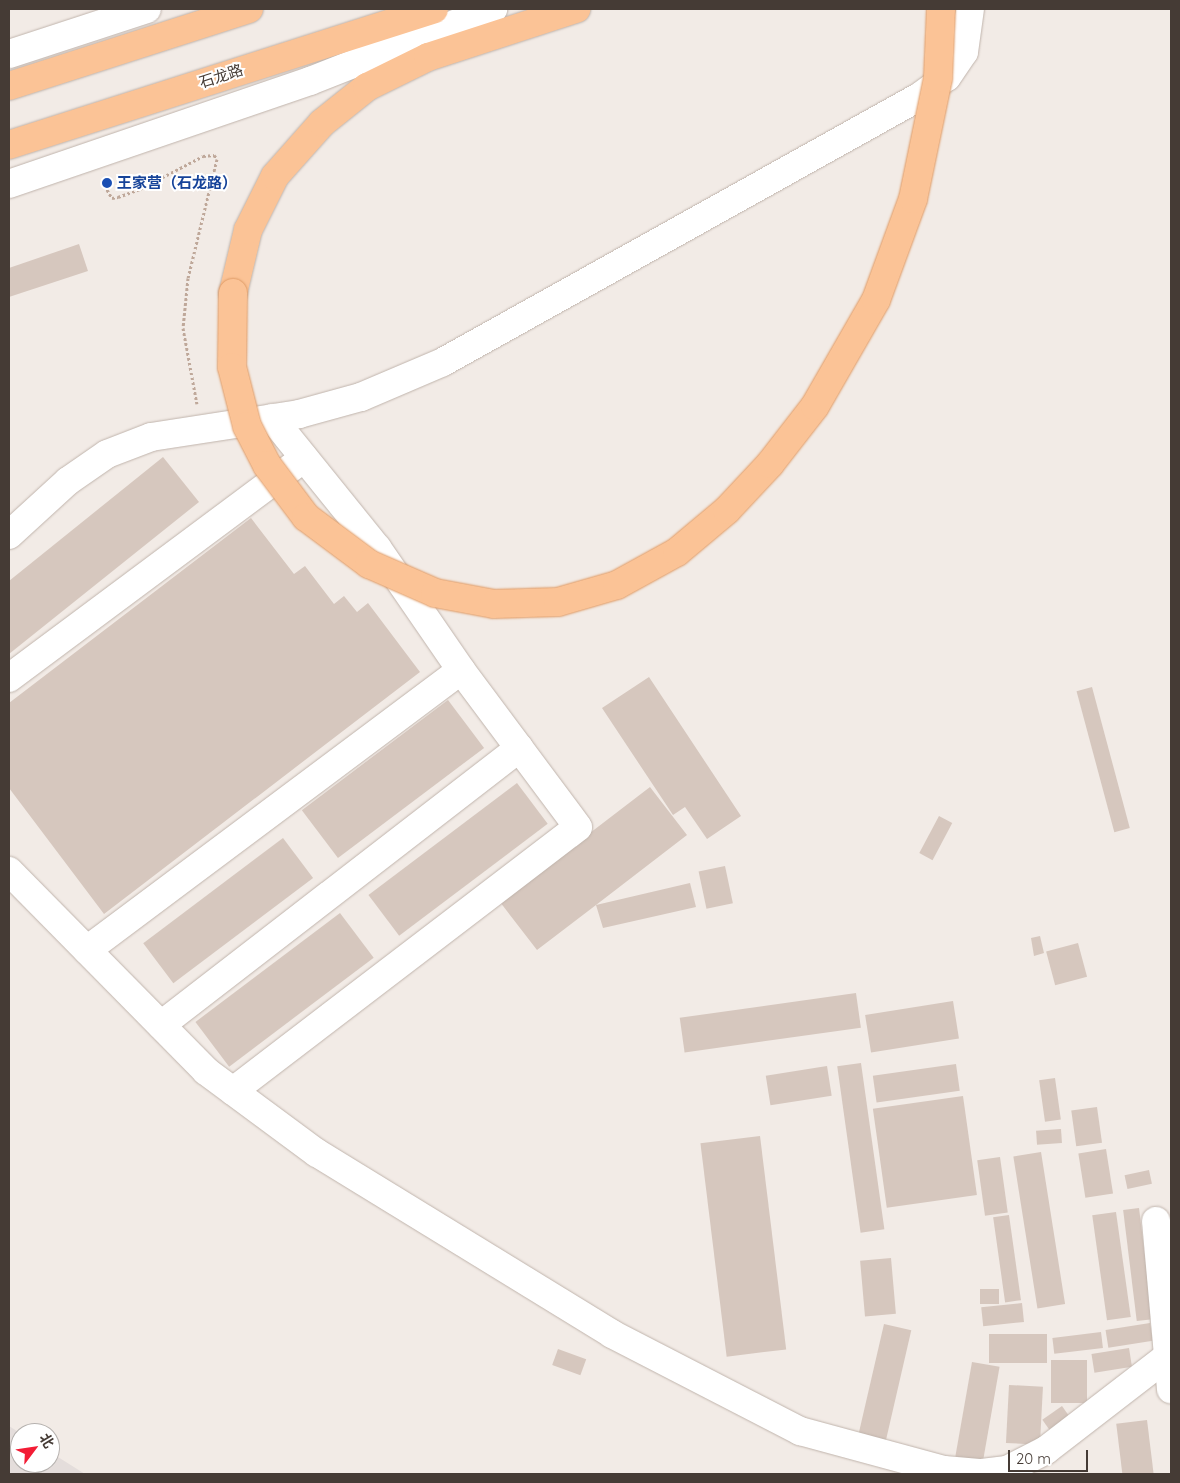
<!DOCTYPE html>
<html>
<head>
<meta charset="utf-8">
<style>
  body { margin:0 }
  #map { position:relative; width:1180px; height:1483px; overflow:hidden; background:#f2ebe6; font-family:Quicksand,"Noto Sans SC",sans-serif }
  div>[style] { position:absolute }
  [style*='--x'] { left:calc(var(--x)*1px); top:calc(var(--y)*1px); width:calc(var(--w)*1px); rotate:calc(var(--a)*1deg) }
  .industrial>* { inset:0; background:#e4dddb }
  .building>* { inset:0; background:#d6c7be; transform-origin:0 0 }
  .path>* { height:3px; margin-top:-1.5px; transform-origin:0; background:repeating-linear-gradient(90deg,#bfa89a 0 2.5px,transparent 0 5px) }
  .roads { filter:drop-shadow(0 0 1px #c0b4ac) drop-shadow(0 0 1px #c0b4ac) }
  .minor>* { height:28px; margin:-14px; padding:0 14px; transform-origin:14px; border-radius:14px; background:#fff }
  .major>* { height:28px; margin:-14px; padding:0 14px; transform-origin:14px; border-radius:14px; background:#fbc396 }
  .bridges { filter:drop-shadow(0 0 1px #df9b66) drop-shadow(0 0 1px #df9b66) }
  .major-bridge>* { height:28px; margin:-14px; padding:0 14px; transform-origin:14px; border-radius:14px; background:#fbc396 }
  .dots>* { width:14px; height:14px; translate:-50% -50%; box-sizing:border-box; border:2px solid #fff; border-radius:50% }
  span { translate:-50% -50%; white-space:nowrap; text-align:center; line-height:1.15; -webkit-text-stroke:4px #fff; paint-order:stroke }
  .street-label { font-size:15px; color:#453b35 }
  .transit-label { font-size:15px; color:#164399; font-weight:700 }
  .left { translate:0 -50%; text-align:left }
  .frame { position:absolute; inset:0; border:10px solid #453b35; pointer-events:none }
  .north { position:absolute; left:10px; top:1423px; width:50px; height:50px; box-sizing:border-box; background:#fff; border:1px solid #b5b1ae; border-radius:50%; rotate:59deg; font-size:14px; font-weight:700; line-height:20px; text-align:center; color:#453b35 }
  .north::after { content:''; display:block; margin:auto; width:18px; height:22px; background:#f31c35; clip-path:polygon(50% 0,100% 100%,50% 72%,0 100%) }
  .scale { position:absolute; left:1008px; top:1450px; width:80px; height:22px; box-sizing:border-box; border:2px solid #453b35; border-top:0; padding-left:6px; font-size:15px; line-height:18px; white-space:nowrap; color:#453b35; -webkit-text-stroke:4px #fff; paint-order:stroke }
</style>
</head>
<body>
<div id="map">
  <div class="industrial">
    <div style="clip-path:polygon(9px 1426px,20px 1433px,20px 1463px,50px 1463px,50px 1452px,85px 1474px,9px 1474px)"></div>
  </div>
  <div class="building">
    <div style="clip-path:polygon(79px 244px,88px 271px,9px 297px,9px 268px)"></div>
    <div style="clip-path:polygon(163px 457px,199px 502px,9px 654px,9px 581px)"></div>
    <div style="clip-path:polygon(251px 518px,294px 574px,305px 566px,334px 604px,344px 596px,357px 612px,368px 603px,420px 672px,104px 914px,9px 788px,9px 703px)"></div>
    <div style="clip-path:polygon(649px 677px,741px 816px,707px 839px,685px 807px,673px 815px,602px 708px)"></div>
    <div style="left:1092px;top:687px;width:146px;height:16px;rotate:75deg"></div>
    <div style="left:448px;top:700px;width:60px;height:183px;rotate:53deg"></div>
    <div style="left:517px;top:783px;width:51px;height:186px;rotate:53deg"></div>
    <div style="clip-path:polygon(650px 787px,687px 835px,596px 905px,690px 883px,696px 907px,603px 928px,596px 905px,537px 950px,500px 902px)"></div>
    <div style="left:939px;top:816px;width:15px;height:42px;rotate:28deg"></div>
    <div style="left:283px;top:838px;width:50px;height:175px;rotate:53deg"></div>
    <div style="left:725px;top:866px;width:38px;height:27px;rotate:78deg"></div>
    <div style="left:340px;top:913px;width:56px;height:181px;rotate:53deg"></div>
    <div style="clip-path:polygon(1040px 936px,1044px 953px,1034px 956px,1031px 938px)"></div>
    <div style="left:1078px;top:943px;width:35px;height:33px;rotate:75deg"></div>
    <div style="left:856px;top:993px;width:35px;height:178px;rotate:82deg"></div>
    <div style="left:953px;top:1001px;width:38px;height:89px;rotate:81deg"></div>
    <div style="left:861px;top:1063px;width:168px;height:24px;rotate:82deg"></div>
    <div style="left:956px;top:1064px;width:27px;height:84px;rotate:82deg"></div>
    <div style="left:827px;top:1066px;width:30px;height:62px;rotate:81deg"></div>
    <div style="left:1055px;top:1078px;width:42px;height:16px;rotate:82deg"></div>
    <div style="left:963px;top:1096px;width:100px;height:91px;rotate:82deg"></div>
    <div style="left:1097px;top:1107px;width:36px;height:26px;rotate:82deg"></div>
    <div style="left:1061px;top:1129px;width:14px;height:25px;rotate:86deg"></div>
    <div style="left:760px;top:1136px;width:215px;height:60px;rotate:83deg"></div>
    <div style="left:1106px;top:1149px;width:45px;height:28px;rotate:81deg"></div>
    <div style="left:1041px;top:1152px;width:154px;height:28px;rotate:81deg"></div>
    <div style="left:1000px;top:1157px;width:56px;height:23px;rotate:82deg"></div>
    <div style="left:1149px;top:1170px;width:14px;height:25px;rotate:78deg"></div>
    <div style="left:1139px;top:1208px;width:112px;height:16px;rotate:83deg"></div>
    <div style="left:1116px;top:1212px;width:106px;height:24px;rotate:82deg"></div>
    <div style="left:1009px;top:1215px;width:86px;height:16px;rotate:82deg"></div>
    <div style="left:891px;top:1258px;width:56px;height:31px;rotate:85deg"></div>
    <div style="left:980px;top:1289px;width:19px;height:15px"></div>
    <div style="left:1022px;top:1303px;width:19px;height:41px;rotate:84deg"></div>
    <div style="left:1150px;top:1323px;width:18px;height:45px;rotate:81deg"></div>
    <div style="left:884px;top:1324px;width:28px;height:113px;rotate:13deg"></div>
    <div style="left:1101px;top:1332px;width:16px;height:49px;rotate:83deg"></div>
    <div style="left:989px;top:1334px;width:58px;height:29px"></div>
    <div style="left:1129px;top:1348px;width:19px;height:38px;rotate:81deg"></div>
    <div style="left:558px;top:1349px;width:30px;height:17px;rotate:20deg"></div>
    <div style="left:1051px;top:1360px;width:36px;height:43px"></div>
    <div style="left:972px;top:1362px;width:28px;height:96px;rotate:10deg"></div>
    <div style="left:1009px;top:1385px;width:34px;height:58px;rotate:3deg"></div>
    <div style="left:1062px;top:1406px;width:12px;height:24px;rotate:55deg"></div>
    <div style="left:1147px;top:1420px;width:54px;height:31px;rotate:83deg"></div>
  </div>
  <div class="path">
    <div style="--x:102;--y:181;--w:20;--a:60"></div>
    <div style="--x:112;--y:198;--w:6;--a:-9"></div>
    <div style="--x:118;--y:197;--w:23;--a:-20"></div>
    <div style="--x:140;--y:189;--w:71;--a:-27.6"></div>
    <div style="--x:203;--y:156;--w:11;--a:-5"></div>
    <div style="--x:214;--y:155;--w:5;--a:53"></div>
    <div style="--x:217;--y:159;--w:122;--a:103.7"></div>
    <div style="--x:188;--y:278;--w:50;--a:95.7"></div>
    <div style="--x:183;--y:328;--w:77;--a:79.6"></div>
  </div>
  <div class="roads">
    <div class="minor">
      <div style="--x:9;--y:54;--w:145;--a:-18.1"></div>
      <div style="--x:9;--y:184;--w:318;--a:-18.9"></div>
      <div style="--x:310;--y:81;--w:197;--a:-21.5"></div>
      <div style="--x:9;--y:535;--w:80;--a:-42.5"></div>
      <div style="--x:68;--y:481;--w:47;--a:-34.7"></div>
      <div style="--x:107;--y:454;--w:47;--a:-21.1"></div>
      <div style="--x:151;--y:437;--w:150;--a:-8.8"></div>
      <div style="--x:299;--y:414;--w:64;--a:-15.3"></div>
      <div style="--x:361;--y:397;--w:89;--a:-23.1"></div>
      <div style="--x:443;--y:362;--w:545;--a:-29.11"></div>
      <div style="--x:919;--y:97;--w:34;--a:-36"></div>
      <div style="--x:947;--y:77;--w:30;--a:-56"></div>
      <div style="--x:964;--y:52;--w:43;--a:-82.1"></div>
      <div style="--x:9;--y:678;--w:368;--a:-36.7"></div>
      <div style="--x:9;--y:871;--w:281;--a:45.4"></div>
      <div style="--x:206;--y:1071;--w:138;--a:36.5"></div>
      <div style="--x:317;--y:1153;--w:346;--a:31.5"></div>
      <div style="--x:612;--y:1334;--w:212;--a:27.3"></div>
      <div style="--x:800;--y:1431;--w:149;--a:15.2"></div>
      <div style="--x:944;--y:1470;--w:38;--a:5"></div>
      <div style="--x:982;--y:1473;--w:25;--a:-7"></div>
      <div style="--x:1007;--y:1470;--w:44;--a:-27.1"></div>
      <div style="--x:1046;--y:1450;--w:154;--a:-37.6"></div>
      <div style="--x:87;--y:950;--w:467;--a:-36.8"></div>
      <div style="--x:161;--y:1025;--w:453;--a:-37.7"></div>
      <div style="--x:233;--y:1091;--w:434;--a:-37.4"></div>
      <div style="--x:578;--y:827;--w:196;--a:-126.7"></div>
      <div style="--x:461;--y:670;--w:148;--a:-124.5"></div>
      <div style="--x:377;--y:548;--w:167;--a:-128.9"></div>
      <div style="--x:1156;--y:1221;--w:169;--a:84.9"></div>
    </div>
    <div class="major">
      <div style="--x:9;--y:86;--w:252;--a:-17.8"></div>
      <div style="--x:9;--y:145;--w:446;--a:-17.7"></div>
      <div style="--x:233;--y:293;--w:65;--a:-76.6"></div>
      <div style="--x:248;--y:230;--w:60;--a:-63.4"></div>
      <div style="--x:275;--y:176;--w:71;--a:-48.4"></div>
      <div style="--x:322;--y:123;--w:58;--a:-38.7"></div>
      <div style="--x:367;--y:87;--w:68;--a:-26.2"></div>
      <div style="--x:428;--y:57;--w:156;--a:-18"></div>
    </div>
  </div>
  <div class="bridges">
    <div class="major-bridge">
      <div style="--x:233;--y:293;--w:74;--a:90.8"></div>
      <div style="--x:232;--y:367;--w:61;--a:75.7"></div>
      <div style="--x:247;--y:426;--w:44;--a:62.9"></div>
      <div style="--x:267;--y:465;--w:65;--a:53.1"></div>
      <div style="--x:306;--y:517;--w:79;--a:36.7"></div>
      <div style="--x:369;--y:564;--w:72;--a:23.7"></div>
      <div style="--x:435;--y:593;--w:60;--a:10.6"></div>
      <div style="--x:494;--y:604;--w:64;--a:-1.8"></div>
      <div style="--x:558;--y:602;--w:61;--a:-16.1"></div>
      <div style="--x:617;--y:585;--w:68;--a:-28.8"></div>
      <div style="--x:677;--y:552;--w:65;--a:-40"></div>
      <div style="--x:727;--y:510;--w:63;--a:-46.9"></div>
      <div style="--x:770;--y:464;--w:73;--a:-52.2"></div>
      <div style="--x:815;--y:406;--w:122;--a:-60.1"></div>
      <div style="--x:876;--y:300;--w:108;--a:-69.9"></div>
      <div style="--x:913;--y:199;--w:124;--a:-78.3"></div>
      <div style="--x:938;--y:78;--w:69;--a:-87.5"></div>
    </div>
  </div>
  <div class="dots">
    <div style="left:107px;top:183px;background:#1a4fb4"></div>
  </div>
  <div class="street-label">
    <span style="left:221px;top:76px;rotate:-18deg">石龙路</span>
  </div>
  <div class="transit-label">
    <span class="left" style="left:117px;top:183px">王家营（石龙路）</span>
  </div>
  <div class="frame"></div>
  <div class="north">北</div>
  <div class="scale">20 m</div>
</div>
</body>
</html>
